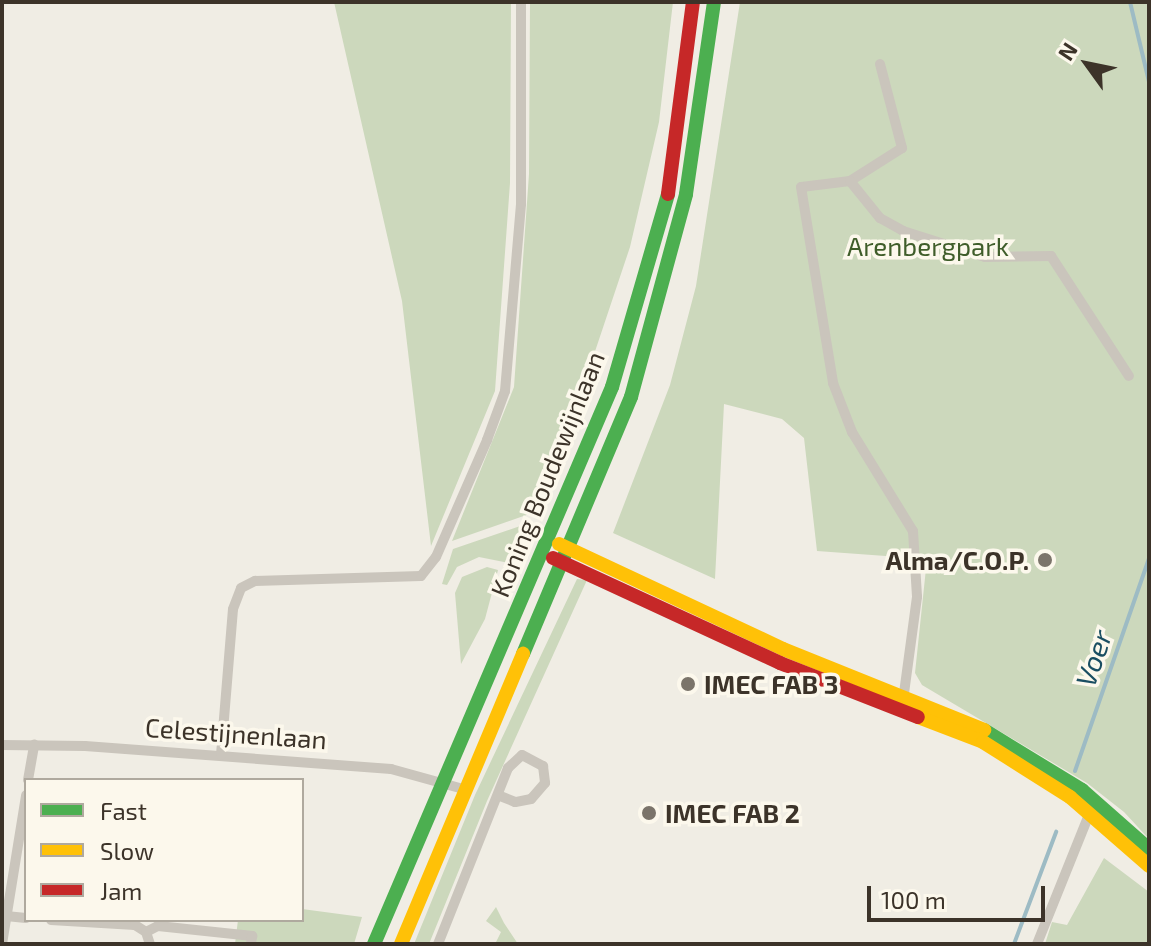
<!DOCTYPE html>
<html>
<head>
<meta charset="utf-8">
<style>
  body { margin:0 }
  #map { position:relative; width:1151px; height:946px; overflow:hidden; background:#f0ede4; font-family:"Exo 2",sans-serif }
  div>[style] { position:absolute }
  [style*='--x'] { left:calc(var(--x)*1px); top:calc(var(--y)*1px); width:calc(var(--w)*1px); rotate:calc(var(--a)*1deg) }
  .green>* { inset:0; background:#ccd8bc }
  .stream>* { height:4px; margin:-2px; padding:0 2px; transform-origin:2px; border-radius:2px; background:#9dbbc4 }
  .street>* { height:10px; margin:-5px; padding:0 5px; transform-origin:5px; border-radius:5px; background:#cac5bc }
  .fast>* { height:14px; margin:-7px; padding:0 7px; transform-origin:7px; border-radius:7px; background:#4caf50 }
  .slow>* { height:14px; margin:-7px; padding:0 7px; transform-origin:7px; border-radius:7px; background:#ffc107 }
  .jam>* { height:14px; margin:-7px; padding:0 7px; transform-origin:7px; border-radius:7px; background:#c62828 }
  .dots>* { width:22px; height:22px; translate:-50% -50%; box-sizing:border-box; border:4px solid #fcf8ec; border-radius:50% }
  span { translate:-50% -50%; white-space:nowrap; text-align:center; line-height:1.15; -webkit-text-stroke:7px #fcf8ec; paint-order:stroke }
  .park-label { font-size:26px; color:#3f5d2a }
  .street-label { font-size:26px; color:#3c3329 }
  .poi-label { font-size:26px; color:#3c3329; font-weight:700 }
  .right { translate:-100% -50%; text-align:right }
  .left { translate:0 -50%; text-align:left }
  .water-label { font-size:28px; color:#1a4e62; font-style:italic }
  .frame { position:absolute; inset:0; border:4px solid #3c3329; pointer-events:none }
  .legend { position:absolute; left:24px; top:778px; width:280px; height:144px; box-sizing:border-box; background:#fcf8ec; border:2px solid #afa99e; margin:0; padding:10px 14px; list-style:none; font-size:24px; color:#3c3329 }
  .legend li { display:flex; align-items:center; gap:16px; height:40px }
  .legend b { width:40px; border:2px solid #afa99e }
  .north { position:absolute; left:1047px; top:24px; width:80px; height:80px; -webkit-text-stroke:6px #fcf8ec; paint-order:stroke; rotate:303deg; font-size:22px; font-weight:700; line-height:32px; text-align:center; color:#3c3329 }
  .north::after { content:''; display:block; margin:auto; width:28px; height:36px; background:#3c3329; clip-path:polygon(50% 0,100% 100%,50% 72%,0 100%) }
  .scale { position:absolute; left:867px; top:886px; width:178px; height:36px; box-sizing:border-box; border:4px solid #3c3329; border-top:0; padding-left:10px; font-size:24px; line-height:28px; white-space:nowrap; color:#3c3329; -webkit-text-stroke:6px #fcf8ec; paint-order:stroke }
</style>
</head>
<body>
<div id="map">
  <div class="green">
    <div style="clip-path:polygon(334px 2px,511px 2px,510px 183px,495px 391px,431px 546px,402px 301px)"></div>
    <div style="clip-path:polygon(530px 2px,673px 2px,659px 122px,630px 247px,565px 441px,532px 513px,452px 541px,514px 387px,529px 174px)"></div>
    <div style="clip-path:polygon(740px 2px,1149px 2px,1149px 839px,1124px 812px,1087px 783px,922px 685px,915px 673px,927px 559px,817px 551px,804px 438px,782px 419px,724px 404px,715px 579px,613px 533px,670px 385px,696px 286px)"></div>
    <div style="clip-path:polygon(526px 524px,509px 563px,479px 557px,457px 567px,447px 585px,442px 584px,453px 549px)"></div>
    <div style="clip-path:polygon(487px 567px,498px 570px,485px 619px,461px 664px,455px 593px,462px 577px)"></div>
    <div style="clip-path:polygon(577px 579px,587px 580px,487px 801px,429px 944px,414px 944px,475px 795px)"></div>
    <div style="clip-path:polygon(1104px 858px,1149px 892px,1149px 944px,1045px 944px,1052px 922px,1067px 925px)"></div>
    <div style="clip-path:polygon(496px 907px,504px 923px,518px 944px,495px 944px,501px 932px,486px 921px)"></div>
    <div style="clip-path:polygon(302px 909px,362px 917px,354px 944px,235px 944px,238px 920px,302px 920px)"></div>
  </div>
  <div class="stream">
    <div style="--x:1130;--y:2;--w:82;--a:76.6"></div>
    <div style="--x:1075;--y:771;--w:225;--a:-70.8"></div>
    <div style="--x:1014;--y:944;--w:120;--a:-69.4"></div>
  </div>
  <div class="street">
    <div style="--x:880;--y:64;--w:87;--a:75.3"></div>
    <div style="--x:902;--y:148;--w:62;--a:147.6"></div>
    <div style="--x:850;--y:181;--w:49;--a:173"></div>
    <div style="--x:801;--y:187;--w:199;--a:80.7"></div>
    <div style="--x:833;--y:383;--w:53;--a:68.8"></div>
    <div style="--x:852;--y:432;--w:116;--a:58.4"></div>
    <div style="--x:913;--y:531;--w:66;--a:86.5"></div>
    <div style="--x:917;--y:597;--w:104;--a:97.7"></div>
    <div style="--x:850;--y:181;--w:48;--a:51"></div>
    <div style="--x:880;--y:218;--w:26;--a:29"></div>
    <div style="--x:903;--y:231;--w:86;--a:17.6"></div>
    <div style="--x:985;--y:257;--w:66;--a:-0.9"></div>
    <div style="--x:1051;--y:256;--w:143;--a:57"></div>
    <div style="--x:2;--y:745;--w:83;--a:0.7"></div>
    <div style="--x:85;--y:746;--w:307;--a:4.3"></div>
    <div style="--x:391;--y:769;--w:75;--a:15.5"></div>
    <div style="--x:221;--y:755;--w:146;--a:-85.3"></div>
    <div style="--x:233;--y:609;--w:22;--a:-69"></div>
    <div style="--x:241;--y:588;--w:16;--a:-27"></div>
    <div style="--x:255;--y:581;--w:166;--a:-1.7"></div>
    <div style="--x:421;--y:576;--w:24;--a:-52"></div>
    <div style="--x:436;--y:557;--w:128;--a:-66.4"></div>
    <div style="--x:487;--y:440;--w:52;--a:-69.8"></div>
    <div style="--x:505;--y:391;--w:188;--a:-85.1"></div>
    <div style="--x:521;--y:204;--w:202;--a:-90"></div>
    <div style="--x:28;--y:780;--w:36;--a:-80"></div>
    <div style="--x:6;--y:916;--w:20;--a:6"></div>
    <div style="--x:51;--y:920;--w:84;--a:3.4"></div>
    <div style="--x:135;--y:925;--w:13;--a:32"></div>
    <div style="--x:146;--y:932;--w:13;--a:-27"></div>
    <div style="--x:158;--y:926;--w:95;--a:6.1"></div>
    <div style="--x:252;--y:936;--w:8;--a:97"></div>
    <div style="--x:146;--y:932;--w:13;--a:72"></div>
    <div style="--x:2;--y:944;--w:151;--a:-80.8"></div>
    <div style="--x:438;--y:944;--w:189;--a:-68.3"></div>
    <div style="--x:508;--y:768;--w:19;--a:-43"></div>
    <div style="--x:522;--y:755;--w:24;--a:28"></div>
    <div style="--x:543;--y:766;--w:17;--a:83"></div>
    <div style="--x:545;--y:783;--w:21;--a:131"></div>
    <div style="--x:531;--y:799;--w:16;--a:169"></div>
    <div style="--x:515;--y:802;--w:18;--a:-158"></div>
    <div style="--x:1037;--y:944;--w:144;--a:-68.1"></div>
  </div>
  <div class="fast">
    <div style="--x:523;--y:654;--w:279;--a:-67.2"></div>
    <div style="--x:631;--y:397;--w:210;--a:-74.8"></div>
    <div style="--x:686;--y:194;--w:194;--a:-81.7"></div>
    <div style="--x:984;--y:730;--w:115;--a:31.5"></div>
    <div style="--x:1082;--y:790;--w:89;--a:41.4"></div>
    <div style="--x:374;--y:944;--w:606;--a:-66.86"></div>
    <div style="--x:612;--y:387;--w:201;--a:-73.8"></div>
  </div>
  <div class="slow">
    <div style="--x:559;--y:544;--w:247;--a:25.1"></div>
    <div style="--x:783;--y:649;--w:217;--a:21.9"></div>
    <div style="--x:918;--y:717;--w:70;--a:21"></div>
    <div style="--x:983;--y:742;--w:103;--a:32.3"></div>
    <div style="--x:1070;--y:797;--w:105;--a:41.1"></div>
    <div style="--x:401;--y:944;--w:315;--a:-67.2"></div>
  </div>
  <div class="jam">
    <div style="--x:668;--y:194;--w:194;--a:-82.6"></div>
    <div style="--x:553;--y:558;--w:250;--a:24.8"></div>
    <div style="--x:780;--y:663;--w:148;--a:21.4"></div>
  </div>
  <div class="dots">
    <div style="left:1045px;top:560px;background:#7b746a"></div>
    <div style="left:688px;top:684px;background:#7b746a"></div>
    <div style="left:649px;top:813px;background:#7b746a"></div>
  </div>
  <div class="park-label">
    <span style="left:928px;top:246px">Arenbergpark</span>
  </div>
  <div class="street-label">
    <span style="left:547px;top:474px;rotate:-68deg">Koning Boudewijnlaan</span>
    <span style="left:236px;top:733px;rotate:4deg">Celestijnenlaan</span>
  </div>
  <div class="poi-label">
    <span class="right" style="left:1029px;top:560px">Alma/C.O.P.</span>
    <span class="left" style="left:704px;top:684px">IMEC FAB 3</span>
    <span class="left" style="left:665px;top:813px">IMEC FAB 2</span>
  </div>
  <div class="water-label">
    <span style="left:1093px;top:658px;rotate:-71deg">Voer</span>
  </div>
  <div class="frame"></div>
  <ul class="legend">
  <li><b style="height:10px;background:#4caf50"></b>Fast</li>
  <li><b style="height:10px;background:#ffc107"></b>Slow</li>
  <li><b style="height:10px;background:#c62828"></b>Jam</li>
  </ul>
  <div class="north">N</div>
  <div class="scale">100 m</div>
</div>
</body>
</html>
